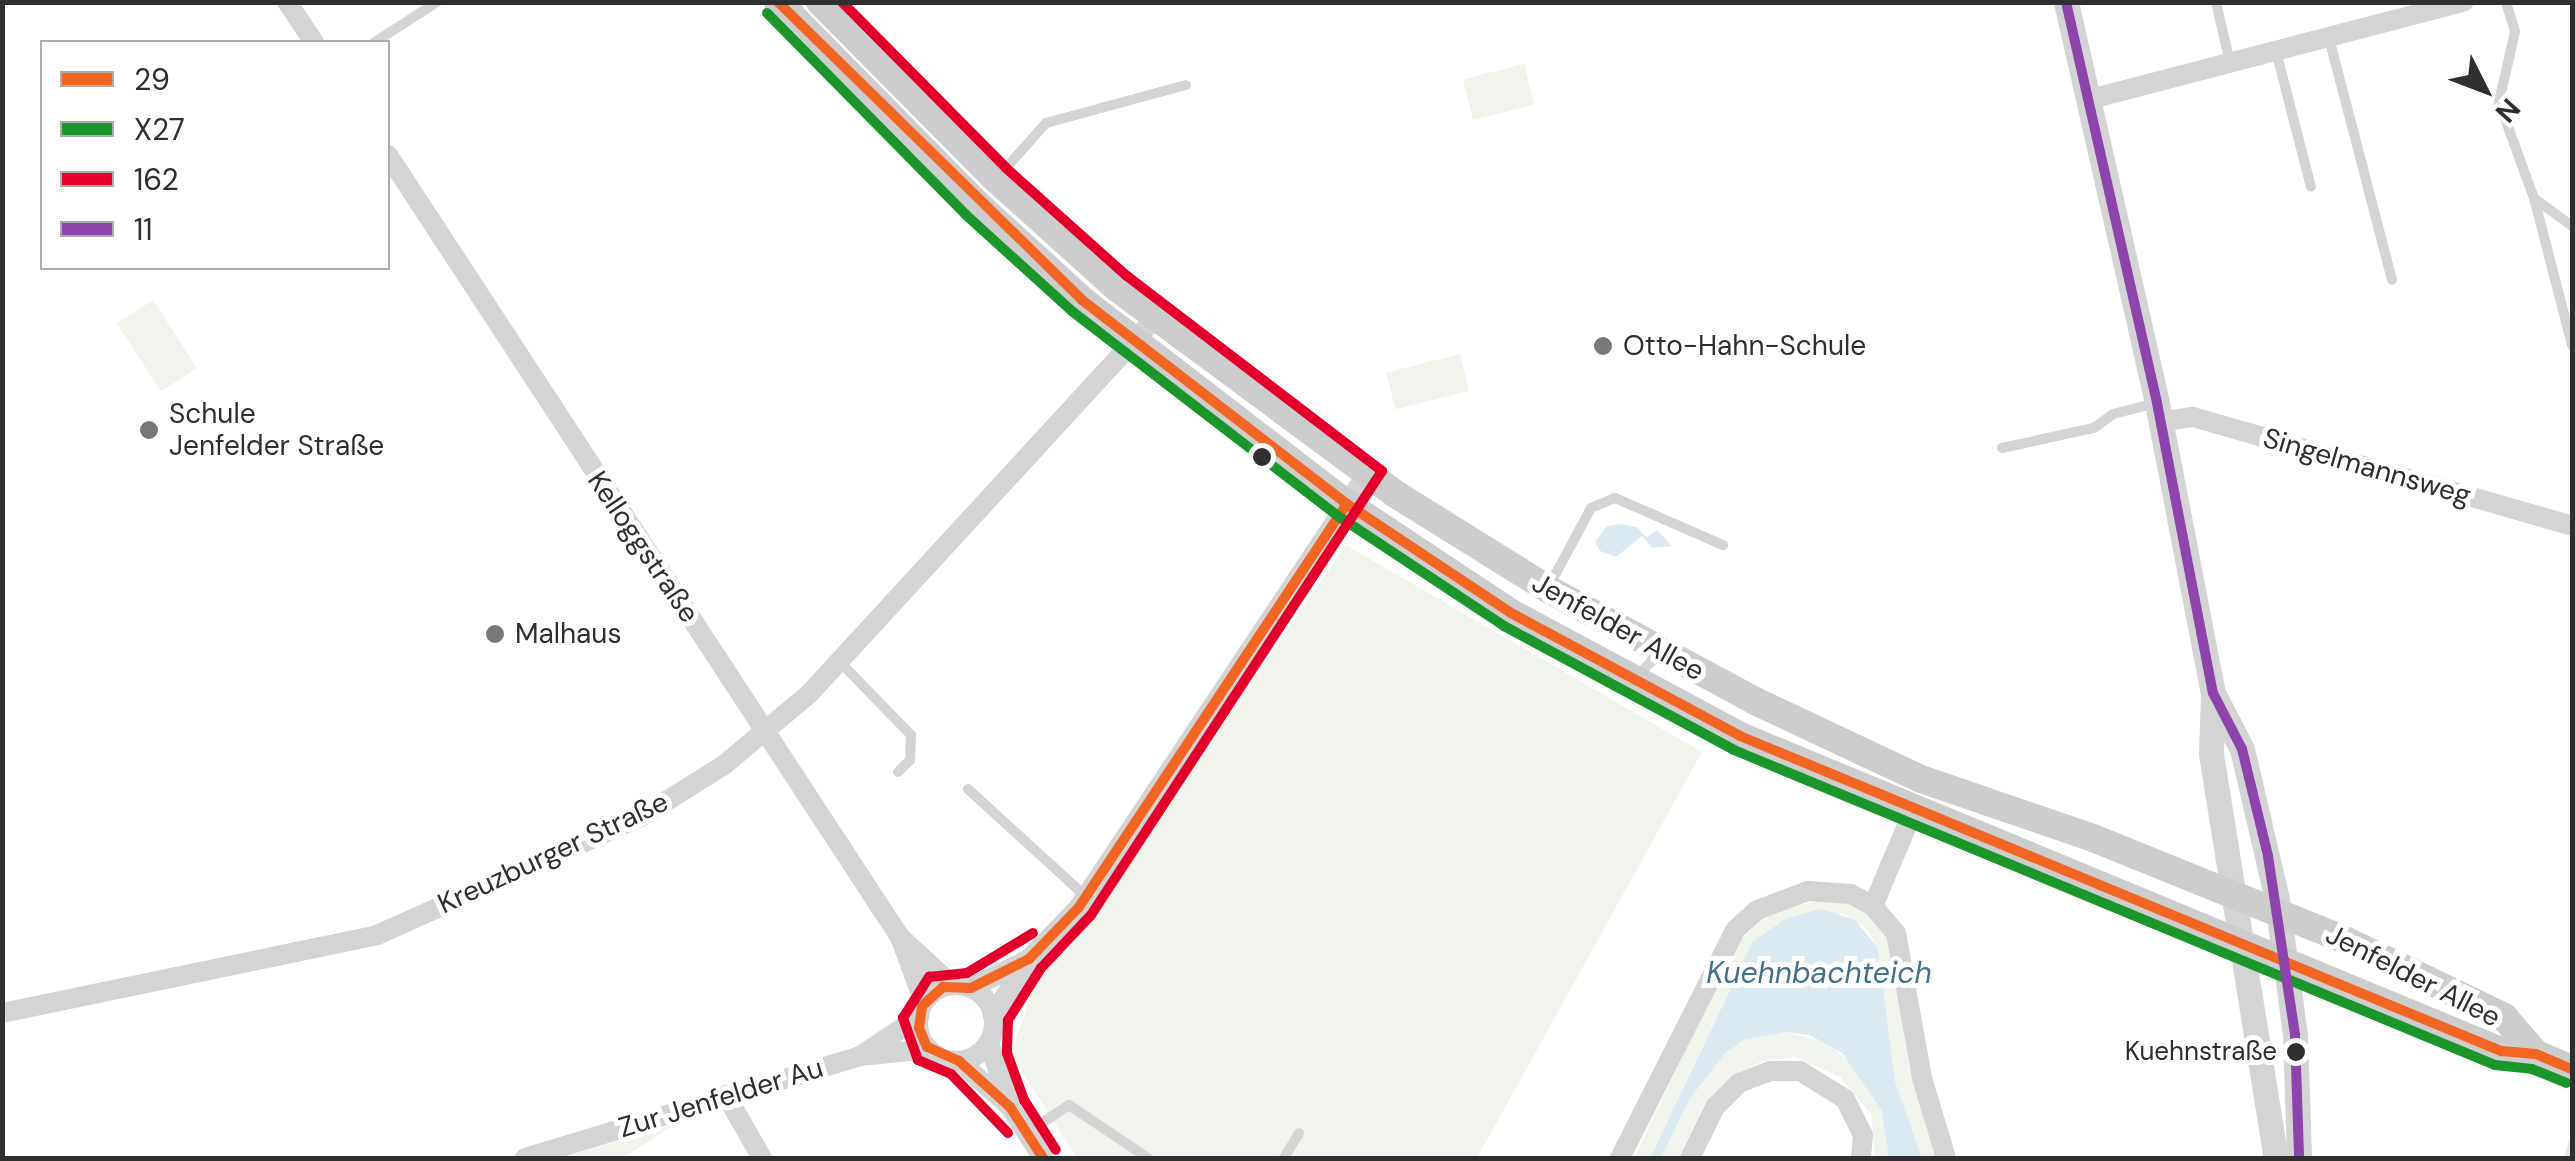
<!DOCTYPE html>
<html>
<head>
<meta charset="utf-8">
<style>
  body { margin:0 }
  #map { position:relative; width:2575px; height:1161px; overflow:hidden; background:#fff; font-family:"DM Sans",sans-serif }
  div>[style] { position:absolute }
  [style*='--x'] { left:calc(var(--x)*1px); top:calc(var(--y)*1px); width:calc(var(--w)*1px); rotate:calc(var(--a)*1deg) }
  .green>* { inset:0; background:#f1f4ed; transform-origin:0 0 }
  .water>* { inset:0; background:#dbe9f0 }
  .stream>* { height:6px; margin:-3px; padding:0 3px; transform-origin:3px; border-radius:3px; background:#dbe9f0 }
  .service>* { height:10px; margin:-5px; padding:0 5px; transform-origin:5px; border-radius:5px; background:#d4d4d4 }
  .minor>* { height:20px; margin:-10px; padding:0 10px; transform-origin:10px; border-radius:10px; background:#d4d4d4 }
  .minor>.ring { margin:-10px; padding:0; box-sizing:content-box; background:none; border:20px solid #d4d4d4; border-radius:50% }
  .tertiary>* { height:25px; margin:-12.5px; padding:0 12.5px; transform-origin:12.5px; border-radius:12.5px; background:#d4d4d4 }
  .secondary>* { height:28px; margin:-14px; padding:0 14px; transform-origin:14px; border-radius:14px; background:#cdcdcd }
  .bus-1>* { height:10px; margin:-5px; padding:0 5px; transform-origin:5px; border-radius:5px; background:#f26522 }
  .bus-2>* { height:10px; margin:-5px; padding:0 5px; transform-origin:5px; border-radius:5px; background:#1a962b }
  .bus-3>* { height:10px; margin:-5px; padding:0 5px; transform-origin:5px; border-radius:5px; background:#e4002b }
  .bus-4>* { height:10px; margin:-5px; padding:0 5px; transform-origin:5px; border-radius:5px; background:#8e44ad }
  .dots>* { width:28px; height:28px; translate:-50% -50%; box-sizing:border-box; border:5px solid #fff; border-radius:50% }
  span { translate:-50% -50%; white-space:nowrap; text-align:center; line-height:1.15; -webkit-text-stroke:10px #fff; paint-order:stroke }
  .bus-label { font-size:26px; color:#2f2f2f }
  .right { translate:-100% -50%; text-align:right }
  .poi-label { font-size:28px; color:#2f2f2f }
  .left { translate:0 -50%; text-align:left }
  .street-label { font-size:28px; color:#2f2f2f }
  .water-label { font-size:30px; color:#44728a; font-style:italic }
  .frame { position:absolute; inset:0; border:5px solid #2f2f2f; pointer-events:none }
  .legend { position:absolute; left:40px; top:40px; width:350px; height:230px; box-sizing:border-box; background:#fff; border:2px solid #acacac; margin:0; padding:12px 18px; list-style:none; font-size:30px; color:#2f2f2f }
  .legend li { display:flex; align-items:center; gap:20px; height:50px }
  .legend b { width:50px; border:2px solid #acacac }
  .north { position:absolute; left:2435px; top:40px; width:100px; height:100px; -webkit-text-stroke:8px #fff; paint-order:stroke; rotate:132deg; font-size:28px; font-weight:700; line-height:40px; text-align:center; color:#2f2f2f }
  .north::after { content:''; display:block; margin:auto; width:35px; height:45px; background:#2f2f2f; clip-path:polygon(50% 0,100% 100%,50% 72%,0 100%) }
</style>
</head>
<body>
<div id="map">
  <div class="green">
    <div style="left:1524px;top:64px;width:42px;height:63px;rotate:76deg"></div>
    <div style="left:153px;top:300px;width:81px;height:43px;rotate:57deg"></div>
    <div style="left:1460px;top:354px;width:38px;height:76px;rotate:76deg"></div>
    <div style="clip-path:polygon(1346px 545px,1702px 752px,1477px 1158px,1077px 1158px,1011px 1054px,1037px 978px,1076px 936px)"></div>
    <div style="clip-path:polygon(1828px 898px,1862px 907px,1891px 943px,1909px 1067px,1937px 1158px,1922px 1158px,1895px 1081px,1878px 948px,1865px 927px,1841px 913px,1728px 992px,1650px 1158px,1634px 1158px,1735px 947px,1766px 914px)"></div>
    <div style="clip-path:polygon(1786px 1032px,1828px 1043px,1856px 1069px,1881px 1109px,1889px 1158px,1875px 1158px,1871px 1114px,1840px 1077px,1795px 1057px,1763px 1061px,1732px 1076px,1705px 1103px,1678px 1158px,1661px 1158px,1689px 1100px,1725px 1053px,1744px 1040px)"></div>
    <div style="clip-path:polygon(675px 1124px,623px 1158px,558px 1158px,561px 1158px)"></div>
  </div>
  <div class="water">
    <div style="clip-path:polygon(1620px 524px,1637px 527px,1646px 537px,1657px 530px,1672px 546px,1652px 548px,1642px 536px,1616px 557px,1600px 551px,1595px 542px,1607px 526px)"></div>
    <div style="clip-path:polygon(1821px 909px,1855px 920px,1878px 948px,1895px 1081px,1922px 1158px,1889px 1158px,1881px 1109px,1842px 1053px,1809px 1035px,1786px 1032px,1744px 1040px,1725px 1053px,1689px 1100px,1661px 1158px,1650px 1158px,1753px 941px,1787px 918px)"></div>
  </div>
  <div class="stream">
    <div style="--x:2567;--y:1158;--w:17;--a:-73"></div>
  </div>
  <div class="service">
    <div style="--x:2216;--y:2;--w:63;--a:77.1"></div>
    <div style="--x:2506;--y:2;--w:31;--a:73"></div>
    <div style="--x:2515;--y:32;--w:72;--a:102.9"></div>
    <div style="--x:2499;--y:102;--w:102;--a:70"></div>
    <div style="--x:2534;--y:198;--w:152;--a:75.5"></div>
    <div style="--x:2329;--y:38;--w:250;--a:75.4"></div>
    <div style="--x:375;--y:42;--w:74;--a:-32.8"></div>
    <div style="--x:2276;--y:51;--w:140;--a:75.6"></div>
    <div style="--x:997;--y:178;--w:74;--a:-48.3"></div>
    <div style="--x:1046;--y:123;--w:145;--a:-15.2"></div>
    <div style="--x:2535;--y:199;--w:46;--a:36.1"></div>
    <div style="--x:2002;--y:448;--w:94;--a:-12.3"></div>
    <div style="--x:2094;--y:428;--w:24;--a:-36"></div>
    <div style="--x:2113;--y:414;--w:44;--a:-14.3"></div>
    <div style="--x:1548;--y:588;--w:91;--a:-61.7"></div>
    <div style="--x:1591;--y:508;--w:26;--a:-23"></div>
    <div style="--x:1615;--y:498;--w:118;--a:23.5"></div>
    <div style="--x:839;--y:661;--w:103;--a:45.8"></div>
    <div style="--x:911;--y:735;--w:25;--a:92"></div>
    <div style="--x:910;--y:760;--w:17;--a:135"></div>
    <div style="--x:1636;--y:677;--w:35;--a:-45"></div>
    <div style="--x:968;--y:789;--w:159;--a:42.4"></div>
    <div style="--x:1027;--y:1133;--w:50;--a:-33.7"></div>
    <div style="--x:1069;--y:1105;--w:95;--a:33.9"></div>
    <div style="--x:1284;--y:1158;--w:29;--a:-59"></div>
  </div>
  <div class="minor">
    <div style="--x:287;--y:2;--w:48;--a:56"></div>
    <div style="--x:2087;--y:100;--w:389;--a:-14.6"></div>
    <div style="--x:388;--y:155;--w:935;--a:56.79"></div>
    <div style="--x:900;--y:937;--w:71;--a:42.7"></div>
    <div style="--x:2160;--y:422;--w:33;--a:-9"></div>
    <div style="--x:2193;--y:417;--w:394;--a:16"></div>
    <div style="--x:1873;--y:906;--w:105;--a:-67.1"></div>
    <div style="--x:900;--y:937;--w:69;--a:69.7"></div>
    <div class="ring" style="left:918px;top:985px;width:56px;height:56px"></div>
    <div style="--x:971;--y:988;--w:65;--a:-26.6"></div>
    <div style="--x:2;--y:1013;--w:383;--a:-11.7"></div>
    <div style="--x:377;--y:935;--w:289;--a:-24.1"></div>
    <div style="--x:641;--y:817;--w:98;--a:-32.1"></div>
    <div style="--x:724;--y:765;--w:111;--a:-39.9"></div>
    <div style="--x:809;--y:694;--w:512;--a:-47.37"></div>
    <div style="--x:993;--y:1015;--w:67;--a:-57.3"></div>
    <div style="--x:1029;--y:959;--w:72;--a:-46.1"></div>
    <div style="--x:1079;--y:907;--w:520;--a:-56.37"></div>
    <div style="--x:989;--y:1043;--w:67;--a:71.8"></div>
    <div style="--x:1010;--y:1107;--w:61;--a:57.1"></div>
    <div style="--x:860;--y:1056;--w:71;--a:-33.5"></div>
    <div style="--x:959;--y:1061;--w:69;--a:42"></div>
    <div style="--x:726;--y:1095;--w:73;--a:60.3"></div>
    <div style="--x:525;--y:1158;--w:350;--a:-16.9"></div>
    <div style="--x:860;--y:1056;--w:69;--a:-5.8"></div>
    <div style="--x:1620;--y:1158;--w:255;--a:-63.2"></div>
    <div style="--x:1735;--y:930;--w:30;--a:-42"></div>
    <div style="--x:1757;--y:910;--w:54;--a:-20.4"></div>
    <div style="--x:1808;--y:891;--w:43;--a:4"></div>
    <div style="--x:1851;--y:894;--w:25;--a:29"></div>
    <div style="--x:1873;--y:906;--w:35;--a:50"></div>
    <div style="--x:1896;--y:933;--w:147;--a:79.8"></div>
    <div style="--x:1922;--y:1078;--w:84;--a:73.3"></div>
    <div style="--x:1690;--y:1158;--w:57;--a:-63.9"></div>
    <div style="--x:1715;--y:1107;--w:34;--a:-45"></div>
    <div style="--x:1739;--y:1083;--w:34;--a:-21"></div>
    <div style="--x:1771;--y:1071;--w:29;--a:0"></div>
    <div style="--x:1800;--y:1071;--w:53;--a:31.9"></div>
    <div style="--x:1845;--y:1099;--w:40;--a:63.4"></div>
    <div style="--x:1863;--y:1135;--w:23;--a:95"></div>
  </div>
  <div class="tertiary">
    <div style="--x:2066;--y:2;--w:411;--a:77.2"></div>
    <div style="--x:2157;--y:403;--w:295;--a:79.1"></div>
    <div style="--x:2213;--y:693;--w:61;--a:91.9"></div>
    <div style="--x:2211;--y:754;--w:409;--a:80.9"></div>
    <div style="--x:2215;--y:697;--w:59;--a:62.6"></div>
    <div style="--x:2242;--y:749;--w:155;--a:76.9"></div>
    <div style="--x:2277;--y:900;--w:136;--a:82.4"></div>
    <div style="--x:2295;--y:1035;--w:123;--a:88.1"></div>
  </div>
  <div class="secondary">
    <div style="--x:778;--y:2;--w:284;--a:45.4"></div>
    <div style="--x:977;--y:204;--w:142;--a:42.4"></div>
    <div style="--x:1082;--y:300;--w:334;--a:37.6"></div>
    <div style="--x:1347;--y:504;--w:197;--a:33.6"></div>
    <div style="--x:1511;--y:613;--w:260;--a:28.2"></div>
    <div style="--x:1740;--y:736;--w:824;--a:22.49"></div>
    <div style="--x:2501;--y:1051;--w:35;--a:5"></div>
    <div style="--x:2536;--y:1054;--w:39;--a:23"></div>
    <div style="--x:820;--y:2;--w:250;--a:45.2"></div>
    <div style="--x:996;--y:179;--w:163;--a:42"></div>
    <div style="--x:1117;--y:288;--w:348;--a:36.5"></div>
    <div style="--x:1397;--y:495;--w:178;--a:31.9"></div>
    <div style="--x:1548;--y:589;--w:235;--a:28.4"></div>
    <div style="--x:1755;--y:701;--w:183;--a:25.2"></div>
    <div style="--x:1921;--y:779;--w:182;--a:18.9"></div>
    <div style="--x:2093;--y:838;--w:270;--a:22"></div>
    <div style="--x:2343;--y:939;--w:179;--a:25.8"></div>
    <div style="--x:2504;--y:1017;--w:49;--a:49.1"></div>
  </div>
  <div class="bus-1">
    <div style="--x:778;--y:2;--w:426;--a:44.4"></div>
    <div style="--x:1082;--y:300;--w:334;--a:37.6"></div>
    <div style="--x:1347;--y:504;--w:197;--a:33.6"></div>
    <div style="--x:1511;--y:613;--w:260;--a:28.2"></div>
    <div style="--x:1740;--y:736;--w:824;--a:22.49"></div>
    <div style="--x:2501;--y:1051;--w:35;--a:5"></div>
    <div style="--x:2536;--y:1054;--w:39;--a:23"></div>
    <div style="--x:1043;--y:1158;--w:61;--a:-122.9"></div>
    <div style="--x:1010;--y:1107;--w:69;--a:-138"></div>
    <div style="--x:959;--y:1061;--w:35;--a:-156"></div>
    <div style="--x:927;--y:1047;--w:21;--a:-113"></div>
    <div style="--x:919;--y:1028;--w:22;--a:-82"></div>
    <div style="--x:922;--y:1006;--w:28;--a:-42"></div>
    <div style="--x:943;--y:987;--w:28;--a:2"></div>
    <div style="--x:971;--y:988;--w:65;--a:-26.6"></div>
    <div style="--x:1029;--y:959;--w:72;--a:-46.1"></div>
    <div style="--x:1079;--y:907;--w:484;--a:-56.4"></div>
  </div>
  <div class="bus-2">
    <div style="--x:767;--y:13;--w:284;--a:45.4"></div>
    <div style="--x:966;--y:215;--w:144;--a:42.2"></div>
    <div style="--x:1073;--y:312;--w:334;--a:37.6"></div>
    <div style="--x:1338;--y:516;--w:199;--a:33.5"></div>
    <div style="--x:1504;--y:626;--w:261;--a:28.3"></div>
    <div style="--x:1734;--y:750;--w:824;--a:22.49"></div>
    <div style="--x:2495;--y:1065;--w:37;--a:6"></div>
    <div style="--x:2532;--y:1069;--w:37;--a:22"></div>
  </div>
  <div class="bus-3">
    <div style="--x:842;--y:2;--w:233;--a:45.3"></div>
    <div style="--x:1006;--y:168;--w:162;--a:41.8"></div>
    <div style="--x:1127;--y:276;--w:321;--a:37.4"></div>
    <div style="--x:1382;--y:471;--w:531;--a:123.24"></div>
    <div style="--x:1091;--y:915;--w:73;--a:133.3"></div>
    <div style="--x:1041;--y:968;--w:62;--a:122.4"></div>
    <div style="--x:1008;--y:1020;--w:33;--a:92"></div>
    <div style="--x:1007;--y:1053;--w:50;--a:70.1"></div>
    <div style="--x:1024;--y:1100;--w:59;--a:57.4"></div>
    <div style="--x:1008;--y:1133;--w:82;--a:-134"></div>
    <div style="--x:951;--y:1074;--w:36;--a:-157"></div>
    <div style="--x:918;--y:1060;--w:45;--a:-109.7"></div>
    <div style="--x:903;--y:1018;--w:49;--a:-57.6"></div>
    <div style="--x:929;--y:977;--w:38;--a:-6"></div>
    <div style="--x:967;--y:973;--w:77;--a:-31.2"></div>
  </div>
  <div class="bus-4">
    <div style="--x:2066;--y:2;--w:411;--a:77.2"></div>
    <div style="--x:2157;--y:403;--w:295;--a:79.1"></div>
    <div style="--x:2213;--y:693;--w:63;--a:62.6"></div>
    <div style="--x:2242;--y:749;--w:110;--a:76.3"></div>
    <div style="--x:2268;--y:856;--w:181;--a:81.4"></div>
    <div style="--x:2295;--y:1035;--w:123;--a:88.1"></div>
  </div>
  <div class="dots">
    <div style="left:1603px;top:346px;background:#787878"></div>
    <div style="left:149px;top:430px;background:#787878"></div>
    <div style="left:1262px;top:457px;background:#2f2f2f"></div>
    <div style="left:495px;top:634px;background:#787878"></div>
    <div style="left:2296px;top:1052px;background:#2f2f2f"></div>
  </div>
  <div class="bus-label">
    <span class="right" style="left:2277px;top:1052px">Kuehnstraße</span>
  </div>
  <div class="poi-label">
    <span class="left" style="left:1623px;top:346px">Otto-Hahn-Schule</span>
    <span class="left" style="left:169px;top:430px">Schule<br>Jenfelder Straße</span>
    <span class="left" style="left:515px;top:634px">Malhaus</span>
  </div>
  <div class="street-label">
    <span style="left:2367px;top:467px;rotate:16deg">Singelmannsweg</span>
    <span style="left:643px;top:547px;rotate:56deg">Kelloggstraße</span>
    <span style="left:1618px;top:627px;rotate:29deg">Jenfelder Allee</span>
    <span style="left:553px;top:853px;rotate:-25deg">Kreuzburger Straße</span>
    <span style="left:2413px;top:976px;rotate:27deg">Jenfelder Allee</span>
    <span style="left:721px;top:1098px;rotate:-17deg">Zur Jenfelder Au</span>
  </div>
  <div class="water-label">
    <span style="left:1819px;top:973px">Kuehnbachteich</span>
  </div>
  <div class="frame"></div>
  <ul class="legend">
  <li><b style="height:12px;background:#f26522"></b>29</li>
  <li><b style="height:12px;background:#1a962b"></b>X27</li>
  <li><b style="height:12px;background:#e4002b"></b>162</li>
  <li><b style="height:12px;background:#8e44ad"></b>11</li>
  </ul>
  <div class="north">N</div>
</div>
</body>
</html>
